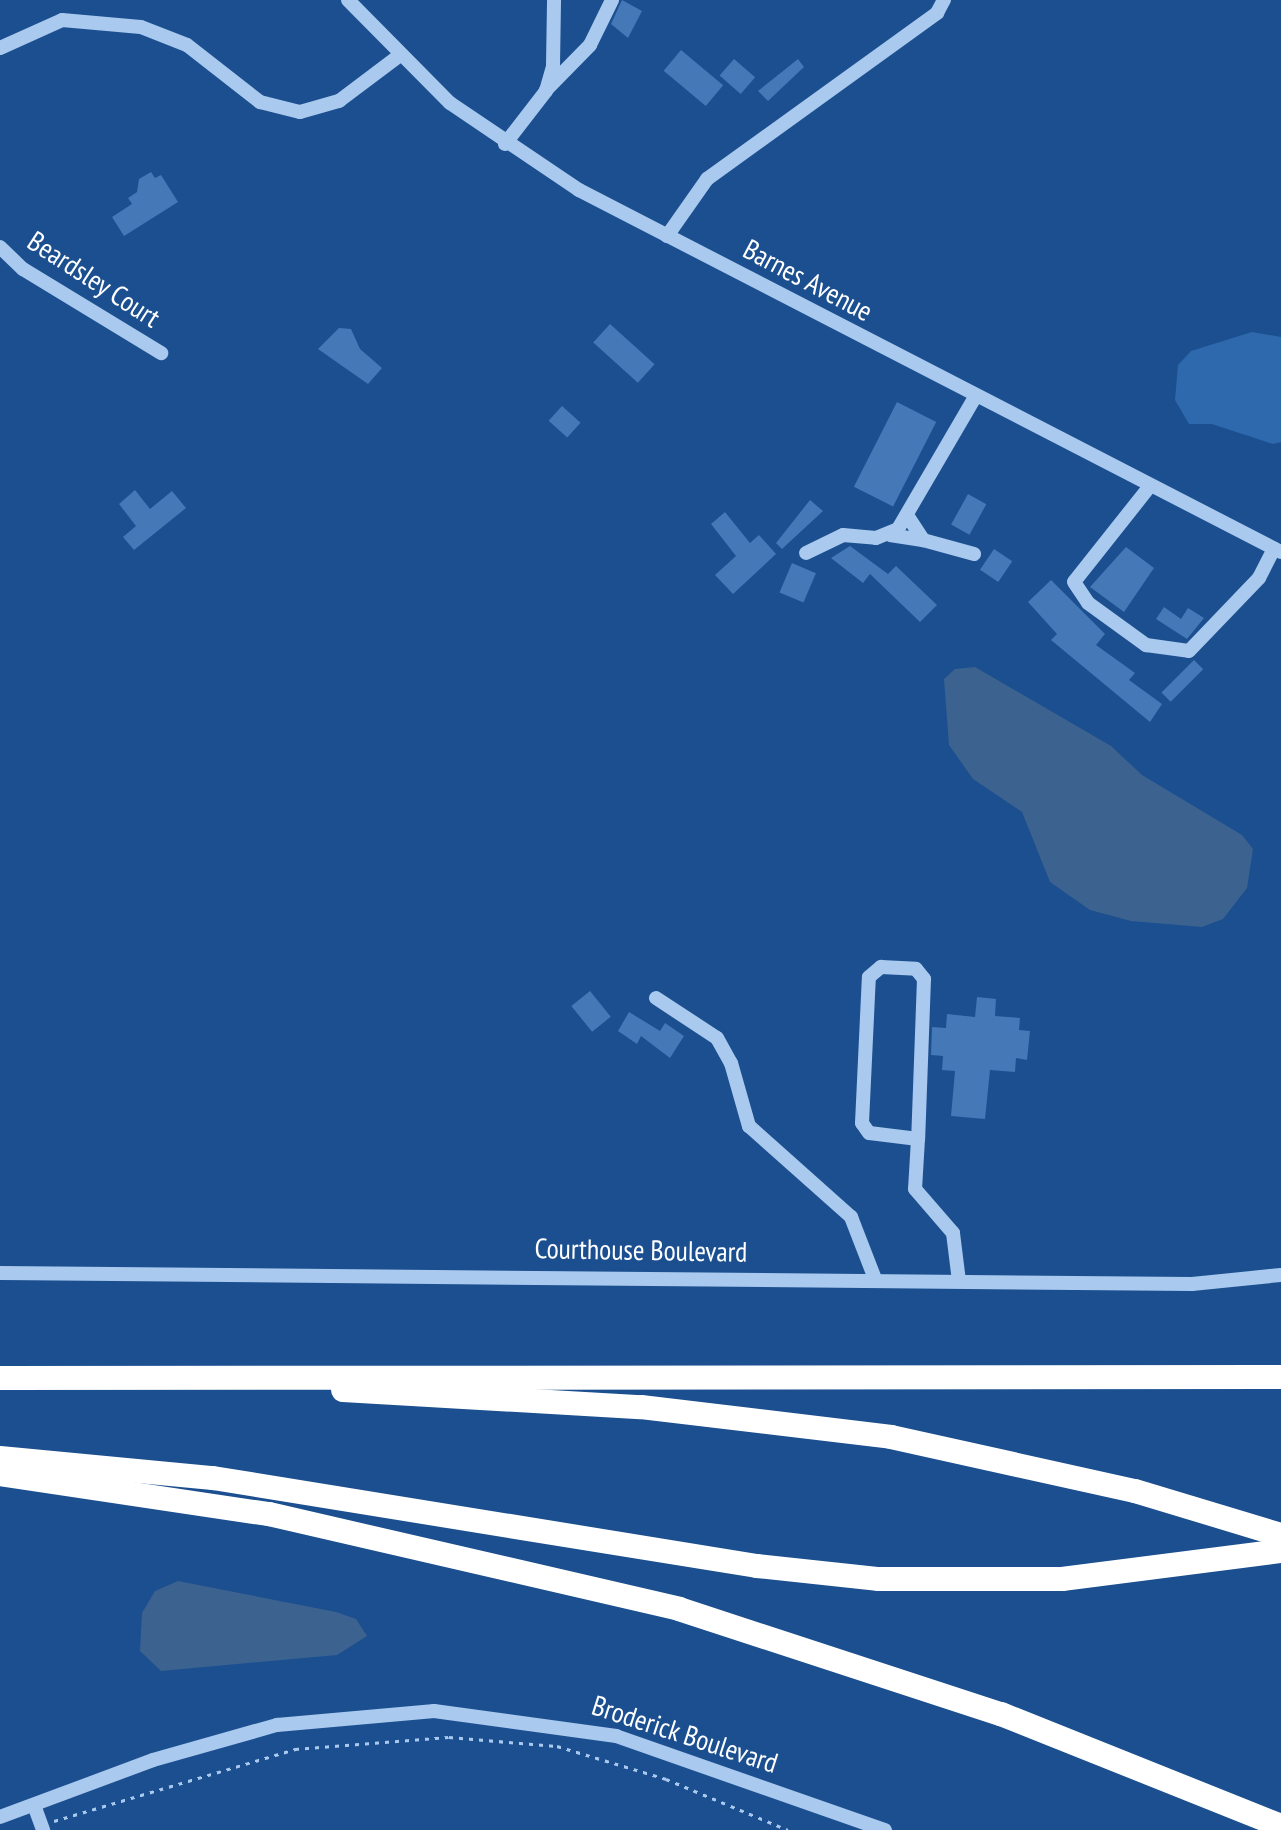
<!DOCTYPE html>
<html>
<head>
<meta charset="utf-8">
<style>
  body { margin:0 }
  #map { position:relative; width:1281px; height:1830px; overflow:hidden; background:#1b4f8f; font-family:"PT Sans Narrow",sans-serif }
  div>[style] { position:absolute }
  [style*='--x'] { left:calc(var(--x)*1px); top:calc(var(--y)*1px); width:calc(var(--w)*1px); rotate:calc(var(--a)*1deg) }
  .green>* { inset:0; background:#2e69ad }
  .water>* { inset:0; background:#3c6290 }
  .building>* { inset:0; background:#4478b7; transform-origin:0 0 }
  .path>* { height:3px; margin-top:-1.5px; transform-origin:0; background:repeating-linear-gradient(90deg,#a9c9ee 0 4px,transparent 0 10px) }
  .minor>* { height:14px; margin:-7px; padding:0 7px; transform-origin:7px; border-radius:7px; background:#a9c9ee }
  .highway>* { height:24px; margin:-12px; padding:0 12px; transform-origin:12px; border-radius:12px; background:#fff }
  span { translate:-50% -50%; white-space:nowrap; text-align:center; line-height:1.15; -webkit-text-stroke:7px #1b4f8f; paint-order:stroke }
  .street-label { font-size:28px; color:#fff }
</style>
</head>
<body>
<div id="map">
  <div class="green">
    <div style="clip-path:polygon(1252px 332px,1281px 337px,1281px 442px,1273px 444px,1212px 424px,1189px 424px,1175px 400px,1178px 365px,1191px 351px)"></div>
  </div>
  <div class="water">
    <div style="clip-path:polygon(975px 667px,1111px 746px,1142px 775px,1242px 835px,1253px 849px,1247px 888px,1223px 919px,1202px 927px,1131px 921px,1090px 910px,1050px 882px,1022px 812px,973px 779px,949px 745px,944px 679px,955px 669px)"></div>
    <div style="clip-path:polygon(178px 1581px,336px 1612px,356px 1619px,367px 1636px,337px 1655px,161px 1671px,140px 1651px,142px 1613px,155px 1591px)"></div>
  </div>
  <div class="building">
    <div style="clip-path:polygon(622px 0,642px 11px,628px 38px,611px 24px)"></div>
    <div style="left:681px;top:50px;width:55px;height:27px;rotate:40deg"></div>
    <div style="left:734px;top:59px;width:28px;height:22px;rotate:41deg"></div>
    <div style="clip-path:polygon(798px 59px,804px 67px,768px 101px,758px 91px)"></div>
    <div style="clip-path:polygon(151px 172px,155px 178px,161px 175px,178px 202px,124px 236px,112px 217px,132px 204px,128px 198px,137px 192px,139px 179px)"></div>
    <div style="left:610px;top:324px;width:60px;height:25px;rotate:42deg"></div>
    <div style="clip-path:polygon(339px 328px,351px 329px,360px 349px,382px 368px,368px 384px,318px 349px)"></div>
    <div style="left:897px;top:402px;width:44px;height:95px;rotate:27deg"></div>
    <div style="left:562px;top:406px;width:25px;height:20px;rotate:42deg"></div>
    <div style="clip-path:polygon(135px 490px,150px 509px,172px 491px,186px 508px,134px 550px,123px 537px,136px 526px,119px 504px)"></div>
    <div style="left:968px;top:494px;width:21px;height:35px;rotate:29deg"></div>
    <div style="clip-path:polygon(810px 500px,823px 511px,782px 549px,776px 543px)"></div>
    <div style="clip-path:polygon(725px 512px,750px 543px,759px 535px,776px 554px,733px 594px,715px 575px,736px 556px,711px 524px)"></div>
    <div style="clip-path:polygon(850px 546px,888px 574px,896px 566px,937px 605px,920px 622px,870px 574px,863px 583px,831px 558px)"></div>
    <div style="clip-path:polygon(1126px 547px,1154px 568px,1124px 612px,1090px 587px)"></div>
    <div style="left:994px;top:549px;width:22px;height:25px;rotate:34deg"></div>
    <div style="left:792px;top:563px;width:26px;height:32px;rotate:23deg"></div>
    <div style="clip-path:polygon(1051px 580px,1105px 634px,1096px 645px,1135px 673px,1129px 680px,1162px 704px,1150px 722px,1051px 640px,1057px 634px,1028px 602px)"></div>
    <div style="clip-path:polygon(1164px 607px,1181px 619px,1188px 608px,1204px 618px,1187px 639px,1156px 619px)"></div>
    <div style="left:1194px;top:660px;width:13px;height:46px;rotate:45deg"></div>
    <div style="left:590px;top:991px;width:33px;height:24px;rotate:51deg"></div>
    <div style="clip-path:polygon(977px 997px,996px 999px,995px 1016px,1020px 1018px,1019px 1030px,1030px 1031px,1027px 1060px,1016px 1058px,1015px 1072px,990px 1070px,985px 1119px,951px 1116px,955px 1071px,942px 1070px,943px 1056px,931px 1055px,932px 1027px,946px 1028px,947px 1014px,975px 1017px)"></div>
    <div style="clip-path:polygon(629px 1012px,660px 1031px,665px 1023px,684px 1036px,670px 1058px,641px 1036px,637px 1044px,618px 1031px)"></div>
  </div>
  <div class="path">
    <div style="--x:54;--y:1821;--w:252;--a:-16.6"></div>
    <div style="--x:295;--y:1749;--w:154;--a:-4.5"></div>
    <div style="--x:449;--y:1737;--w:108;--a:4.8"></div>
    <div style="--x:557;--y:1746;--w:114;--a:16.8"></div>
    <div style="--x:666;--y:1779;--w:132;--a:22.7"></div>
  </div>
  <div class="minor">
    <div style="--x:348;--y:0;--w:145;--a:45.3"></div>
    <div style="--x:450;--y:103;--w:156;--a:34"></div>
    <div style="--x:579;--y:190;--w:790;--a:27.28"></div>
    <div style="--x:0;--y:48;--w:68;--a:-24.3"></div>
    <div style="--x:62;--y:20;--w:79;--a:5.1"></div>
    <div style="--x:141;--y:27;--w:49;--a:21.4"></div>
    <div style="--x:187;--y:45;--w:93;--a:38"></div>
    <div style="--x:260;--y:102;--w:41;--a:14"></div>
    <div style="--x:300;--y:112;--w:41;--a:-15.8"></div>
    <div style="--x:339;--y:101;--w:75;--a:-36.9"></div>
    <div style="--x:546;--y:90;--w:63;--a:-45.6"></div>
    <div style="--x:590;--y:45;--w:50;--a:-63.9"></div>
    <div style="--x:505;--y:144;--w:67;--a:-52.3"></div>
    <div style="--x:546;--y:91;--w:26;--a:-74"></div>
    <div style="--x:553;--y:66;--w:66;--a:-89.1"></div>
    <div style="--x:667;--y:236;--w:70;--a:-54.9"></div>
    <div style="--x:707;--y:179;--w:284;--a:-35.8"></div>
    <div style="--x:937;--y:13;--w:15;--a:-62"></div>
    <div style="--x:0;--y:247;--w:32;--a:44"></div>
    <div style="--x:23;--y:269;--w:162;--a:31.3"></div>
    <div style="--x:1150;--y:486;--w:122;--a:128.4"></div>
    <div style="--x:1074;--y:582;--w:25;--a:56"></div>
    <div style="--x:1088;--y:603;--w:72;--a:35.9"></div>
    <div style="--x:1146;--y:645;--w:43;--a:7.9"></div>
    <div style="--x:1189;--y:651;--w:101;--a:-46.2"></div>
    <div style="--x:1259;--y:578;--w:33;--a:-63"></div>
    <div style="--x:907;--y:515;--w:30;--a:57"></div>
    <div style="--x:923;--y:540;--w:53;--a:15.4"></div>
    <div style="--x:890;--y:535;--w:33;--a:9"></div>
    <div style="--x:806;--y:553;--w:41;--a:-25.9"></div>
    <div style="--x:843;--y:535;--w:33;--a:5"></div>
    <div style="--x:876;--y:538;--w:24;--a:-22"></div>
    <div style="--x:898;--y:529;--w:153;--a:-59.7"></div>
    <div style="--x:656;--y:998;--w:73;--a:33.3"></div>
    <div style="--x:717;--y:1038;--w:29;--a:61"></div>
    <div style="--x:731;--y:1063;--w:66;--a:74.1"></div>
    <div style="--x:749;--y:1126;--w:137;--a:41.7"></div>
    <div style="--x:851;--y:1217;--w:66;--a:68.8"></div>
    <div style="--x:918;--y:1139;--w:49;--a:-173"></div>
    <div style="--x:869;--y:1133;--w:12;--a:-125"></div>
    <div style="--x:862;--y:1123;--w:146;--a:-87.3"></div>
    <div style="--x:869;--y:977;--w:16;--a:-40"></div>
    <div style="--x:881;--y:967;--w:35;--a:3"></div>
    <div style="--x:916;--y:969;--w:13;--a:51"></div>
    <div style="--x:924;--y:979;--w:160;--a:92.1"></div>
    <div style="--x:918;--y:1139;--w:50;--a:93.4"></div>
    <div style="--x:915;--y:1189;--w:58;--a:49.2"></div>
    <div style="--x:953;--y:1233;--w:48;--a:82.9"></div>
    <div style="--x:0;--y:1273;--w:1192;--a:0.53"></div>
    <div style="--x:1192;--y:1284;--w:89;--a:-5.8"></div>
    <div style="--x:34;--y:1805;--w:27;--a:70"></div>
    <div style="--x:0;--y:1817;--w:163;--a:-20.4"></div>
    <div style="--x:153;--y:1760;--w:129;--a:-15.8"></div>
    <div style="--x:277;--y:1725;--w:158;--a:-5.1"></div>
    <div style="--x:434;--y:1711;--w:184;--a:7.8"></div>
    <div style="--x:616;--y:1736;--w:285;--a:19.3"></div>
  </div>
  <div class="highway">
    <div style="--x:0;--y:1378;--w:1281;--a:-0.04"></div>
    <div style="--x:343;--y:1390;--w:298;--a:3.3"></div>
    <div style="--x:641;--y:1407;--w:252;--a:6.8"></div>
    <div style="--x:891;--y:1437;--w:250;--a:12.5"></div>
    <div style="--x:1135;--y:1491;--w:152;--a:16.8"></div>
    <div style="--x:0;--y:1458;--w:214;--a:5.4"></div>
    <div style="--x:213;--y:1478;--w:551;--a:9.19"></div>
    <div style="--x:757;--y:1566;--w:123;--a:6.1"></div>
    <div style="--x:879;--y:1579;--w:183;--a:0"></div>
    <div style="--x:1062;--y:1579;--w:221;--a:-7.3"></div>
    <div style="--x:0;--y:1474;--w:272;--a:8.5"></div>
    <div style="--x:269;--y:1514;--w:421;--a:13"></div>
    <div style="--x:679;--y:1609;--w:339;--a:18.1"></div>
    <div style="--x:1001;--y:1714;--w:302;--a:21.8"></div>
  </div>
  <div class="street-label">
    <span style="left:94px;top:279px;rotate:33deg">Beardsley Court</span>
    <span style="left:808px;top:280px;rotate:28deg">Barnes Avenue</span>
    <span style="left:641px;top:1250px;rotate:1deg">Courthouse Boulevard</span>
    <span style="left:685px;top:1734px;rotate:18deg">Broderick Boulevard</span>
  </div>
</div>
</body>
</html>
